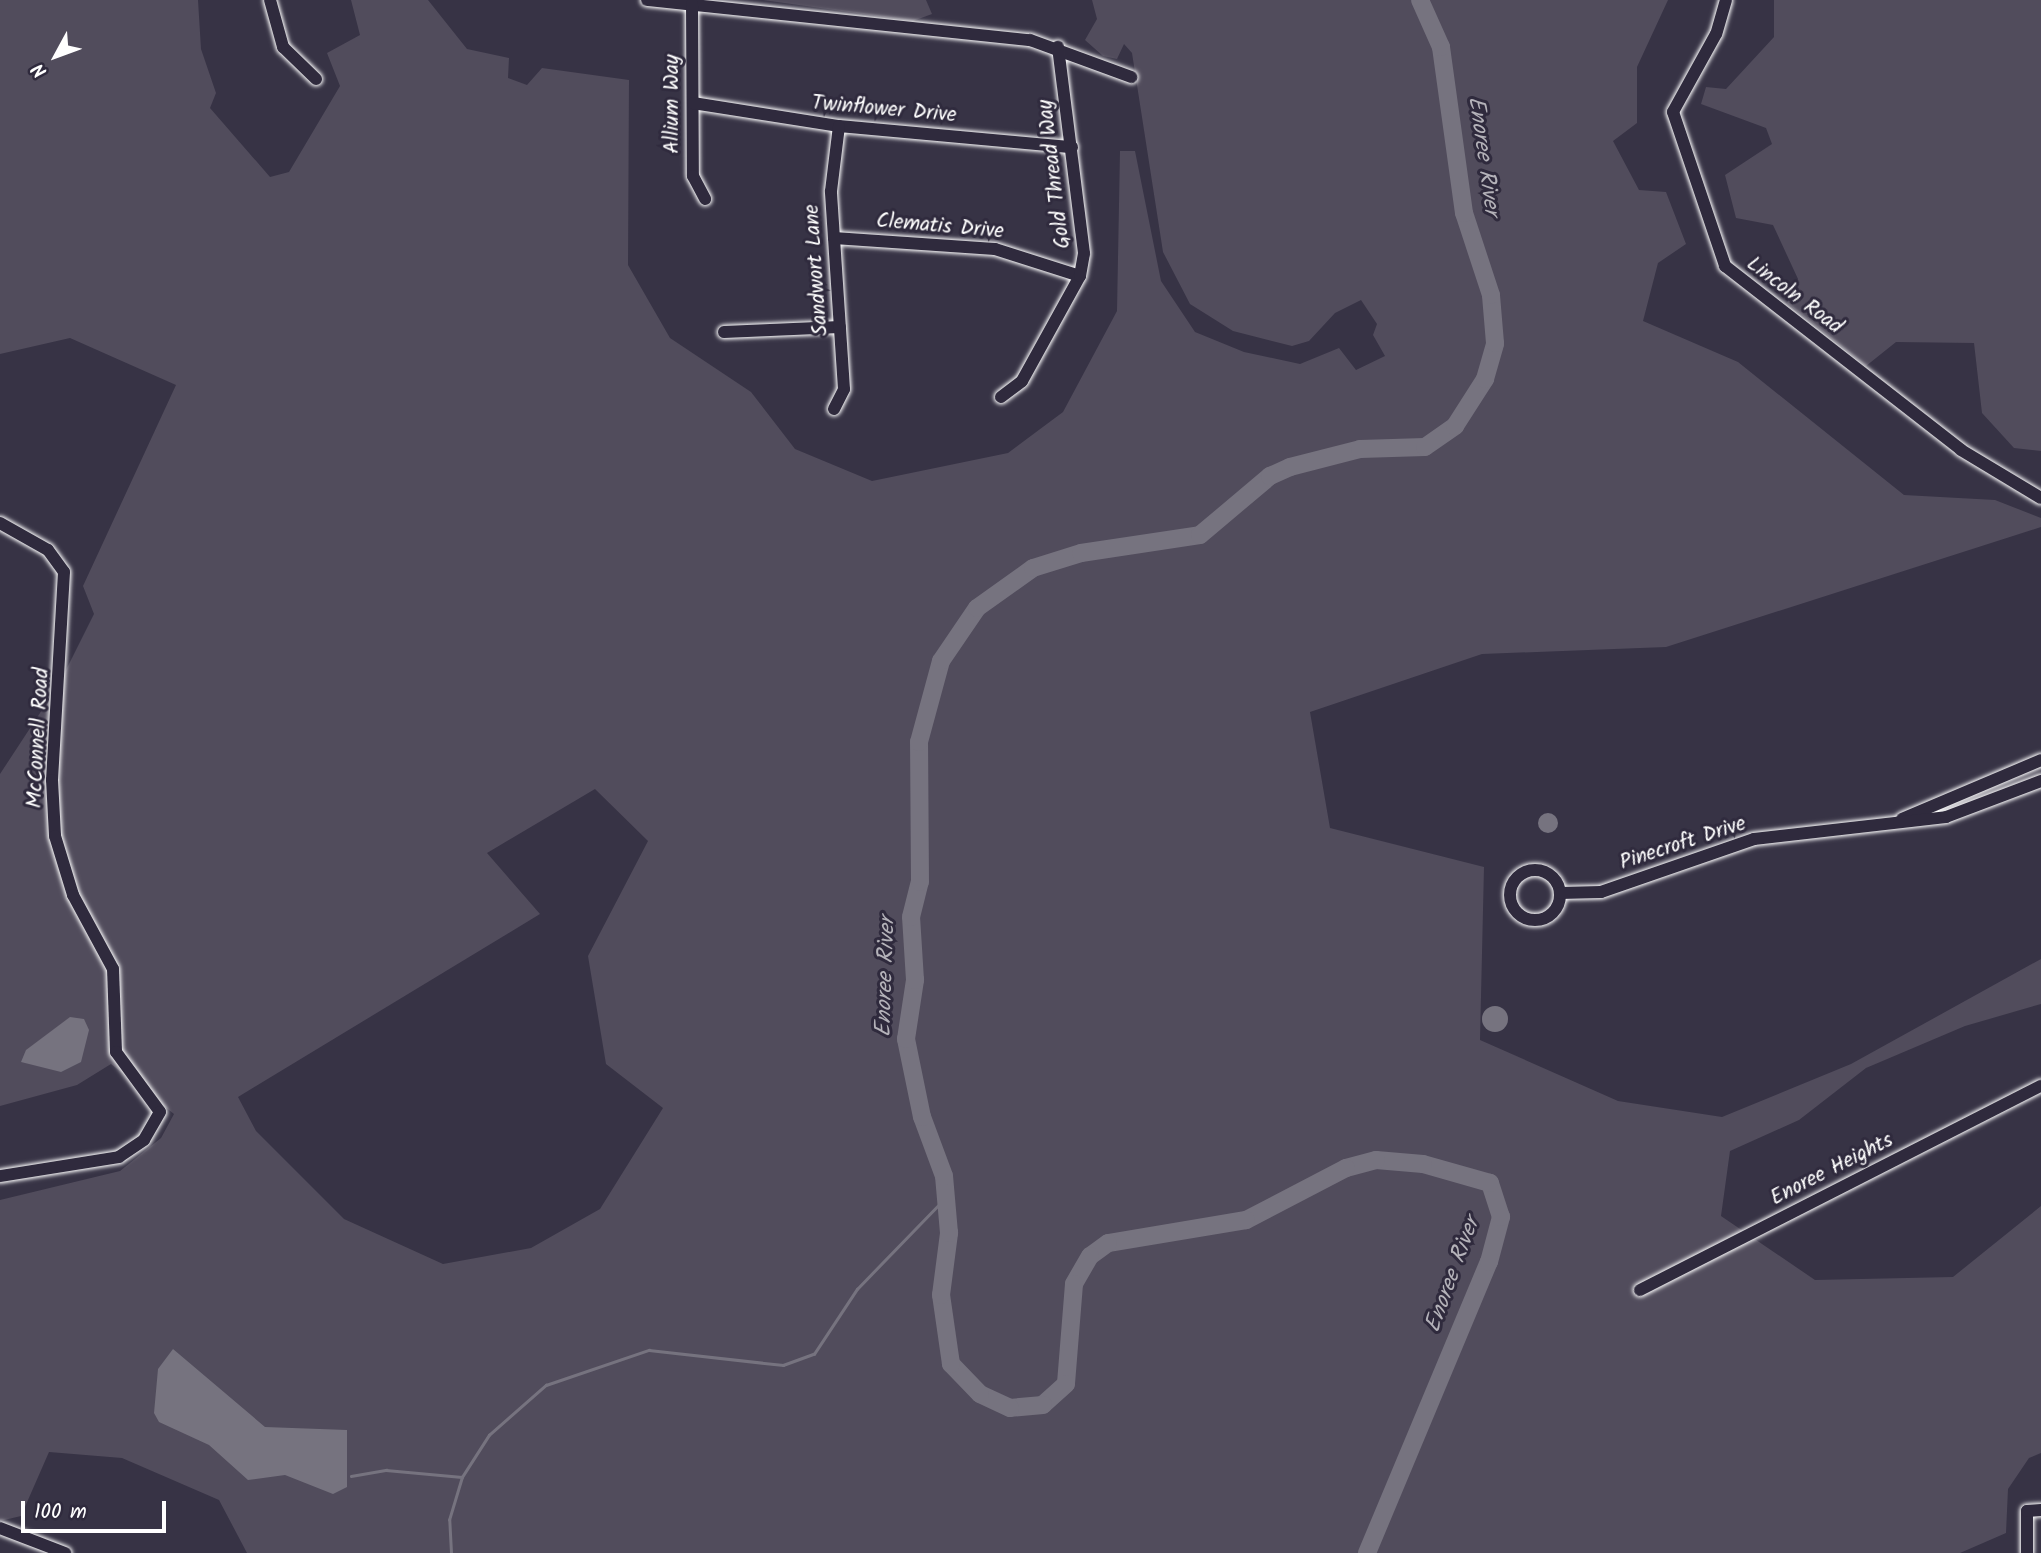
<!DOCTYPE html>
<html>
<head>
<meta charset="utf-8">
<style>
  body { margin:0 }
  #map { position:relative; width:2041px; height:1553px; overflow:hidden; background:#373345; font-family:Kalam,sans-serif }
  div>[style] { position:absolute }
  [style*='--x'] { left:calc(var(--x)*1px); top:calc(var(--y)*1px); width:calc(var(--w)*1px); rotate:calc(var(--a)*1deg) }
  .green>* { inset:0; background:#514c5c }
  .water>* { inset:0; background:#76737f }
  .round { border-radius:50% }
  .stream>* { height:2.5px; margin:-1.25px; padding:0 1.25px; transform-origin:1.25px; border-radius:1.25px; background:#76737f }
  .river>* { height:18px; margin:-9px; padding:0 9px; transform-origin:9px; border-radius:9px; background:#76737f }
  .roads { filter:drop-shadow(0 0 2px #fff) drop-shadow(0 0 2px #fff) }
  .minor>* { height:12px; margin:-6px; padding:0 6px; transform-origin:6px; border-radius:6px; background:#2f2a3d }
  .minor>.ring { margin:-6px; padding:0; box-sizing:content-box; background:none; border:12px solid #2f2a3d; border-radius:50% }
  span { translate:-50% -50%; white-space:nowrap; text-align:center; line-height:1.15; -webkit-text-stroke:6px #2f2a3d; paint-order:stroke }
  .street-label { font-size:21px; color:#fff }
  .water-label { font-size:23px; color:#b4b2b9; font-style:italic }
  .north { position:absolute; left:21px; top:21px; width:70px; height:70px; -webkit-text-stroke:5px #2f2a3d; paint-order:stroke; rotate:229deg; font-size:19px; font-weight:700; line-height:28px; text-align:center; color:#fff }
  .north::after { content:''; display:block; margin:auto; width:24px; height:32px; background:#fff; clip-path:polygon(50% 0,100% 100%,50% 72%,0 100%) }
  .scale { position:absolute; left:21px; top:1501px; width:145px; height:32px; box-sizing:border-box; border:4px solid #fff; border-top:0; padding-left:9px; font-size:21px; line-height:24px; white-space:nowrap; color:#fff; -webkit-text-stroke:5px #2f2a3d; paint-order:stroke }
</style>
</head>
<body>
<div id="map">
  <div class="green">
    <div style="clip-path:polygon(evenodd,0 0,198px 0,201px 49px,216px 93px,210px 108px,270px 177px,289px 172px,340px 86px,327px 53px,360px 35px,351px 0,428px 0,467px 49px,509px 58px,508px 78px,527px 85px,542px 68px,629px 80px,628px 265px,670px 338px,751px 392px,795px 449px,872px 481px,1008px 453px,1063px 412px,1117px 311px,1120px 151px,1135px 151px,1161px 281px,1195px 332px,1244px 352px,1300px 364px,1339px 348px,1356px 370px,1385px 356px,1373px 335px,1377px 324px,1361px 300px,1335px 313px,1309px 341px,1292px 346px,1233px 331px,1190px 304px,1163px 252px,1132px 53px,1124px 44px,1117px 59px,1103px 56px,1085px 40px,1097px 19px,1092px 0,1668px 0,1637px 67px,1637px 123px,1613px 141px,1639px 190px,1666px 192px,1686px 244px,1658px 263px,1643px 321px,1738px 362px,1904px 495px,1995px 500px,2041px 518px,2041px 527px,1666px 647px,1482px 654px,1310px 712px,1330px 828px,1484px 867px,1480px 1040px,1618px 1101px,1722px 1117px,1851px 1064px,2041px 959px,2041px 1004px,1965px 1026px,1866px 1068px,1799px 1120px,1730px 1151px,1721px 1216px,1815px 1280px,1953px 1277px,2041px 1206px,2041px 1453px,2029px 1458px,2008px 1489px,2006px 1533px,1960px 1553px,247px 1553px,219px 1500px,122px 1458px,49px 1452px,21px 1516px,0 1521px,0 1200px,120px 1171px,161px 1138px,174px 1114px,111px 1064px,77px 1085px,0 1106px,0 774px,59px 684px,94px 614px,83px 586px,176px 385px,70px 338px,0 354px,0 0,595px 789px,648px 841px,588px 956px,606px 1064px,663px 1108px,600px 1209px,531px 1248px,443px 1264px,344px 1219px,256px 1131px,238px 1097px,540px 914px,487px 853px,595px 789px)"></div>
    <div style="clip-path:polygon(763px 0,926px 0,932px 14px,913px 21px)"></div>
    <div style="clip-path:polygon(1774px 0,2041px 0,2041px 451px,2014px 448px,1982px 413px,1974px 343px,1896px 342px,1866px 366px,1787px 303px,1798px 279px,1773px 225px,1736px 218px,1725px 175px,1772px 144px,1766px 128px,1701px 104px,1706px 87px,1726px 89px,1774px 37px)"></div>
  </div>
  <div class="water">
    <div class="round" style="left:1538px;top:813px;width:20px;height:20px"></div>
    <div class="round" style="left:1482px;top:1006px;width:26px;height:26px"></div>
    <div style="clip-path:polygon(70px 1017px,84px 1019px,89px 1030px,81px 1062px,61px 1072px,21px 1062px,26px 1050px)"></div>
    <div style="clip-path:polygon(173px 1349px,265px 1427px,347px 1430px,347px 1487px,333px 1494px,285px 1475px,248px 1480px,209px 1445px,159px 1422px,154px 1413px,158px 1369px)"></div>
  </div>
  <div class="stream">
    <div style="--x:351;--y:1476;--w:36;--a:-10"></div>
    <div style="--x:386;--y:1470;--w:76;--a:5.3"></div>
    <div style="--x:451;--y:1553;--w:33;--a:-93"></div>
    <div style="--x:449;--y:1520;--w:45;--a:-73.2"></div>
    <div style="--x:462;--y:1477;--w:50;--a:-57.3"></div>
    <div style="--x:489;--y:1435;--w:76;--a:-41.3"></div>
    <div style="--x:546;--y:1385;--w:109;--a:-18.8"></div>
    <div style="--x:649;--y:1350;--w:135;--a:6.4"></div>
    <div style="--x:783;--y:1365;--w:33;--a:-20"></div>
    <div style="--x:814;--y:1354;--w:78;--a:-56.5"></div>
    <div style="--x:857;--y:1289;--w:129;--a:-45.9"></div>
  </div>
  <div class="river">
    <div style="--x:1367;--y:1553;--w:316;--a:-67.3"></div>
    <div style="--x:1489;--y:1262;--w:47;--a:-75.1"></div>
    <div style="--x:1501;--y:1217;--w:36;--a:-108"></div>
    <div style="--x:1490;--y:1183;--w:70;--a:-164.2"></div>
    <div style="--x:1423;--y:1164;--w:47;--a:-175.1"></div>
    <div style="--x:1376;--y:1160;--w:31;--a:165"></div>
    <div style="--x:1346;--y:1168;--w:113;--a:152.5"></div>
    <div style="--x:1246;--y:1220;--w:140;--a:170.5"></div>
    <div style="--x:1108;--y:1243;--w:22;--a:144"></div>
    <div style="--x:1090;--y:1256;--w:32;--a:120"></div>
    <div style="--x:1074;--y:1284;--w:100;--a:94.6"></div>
    <div style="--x:1066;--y:1384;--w:31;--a:138"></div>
    <div style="--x:1043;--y:1405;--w:33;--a:175"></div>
    <div style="--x:1010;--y:1408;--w:33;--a:-155"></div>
    <div style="--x:980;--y:1394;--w:42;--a:-134"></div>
    <div style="--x:951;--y:1364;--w:70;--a:-98.2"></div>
    <div style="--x:941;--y:1295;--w:63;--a:-82.6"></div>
    <div style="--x:949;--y:1233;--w:57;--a:-95"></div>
    <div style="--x:944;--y:1176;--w:63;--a:-110.4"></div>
    <div style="--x:922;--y:1117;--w:80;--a:-101.6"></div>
    <div style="--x:906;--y:1039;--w:60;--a:-81.3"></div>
    <div style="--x:915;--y:980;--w:63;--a:-93.6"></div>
    <div style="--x:911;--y:917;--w:36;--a:-76"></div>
    <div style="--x:920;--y:882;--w:140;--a:-90.4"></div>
    <div style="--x:919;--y:742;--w:84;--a:-74.8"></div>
    <div style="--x:941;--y:661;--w:64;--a:-55.8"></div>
    <div style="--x:977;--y:608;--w:69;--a:-35.5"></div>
    <div style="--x:1033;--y:568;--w:50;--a:-17.4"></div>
    <div style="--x:1081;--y:553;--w:120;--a:-8.6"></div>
    <div style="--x:1200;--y:535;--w:92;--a:-40.1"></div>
    <div style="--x:1270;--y:476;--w:22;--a:-24"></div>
    <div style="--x:1290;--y:467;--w:72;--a:-14.4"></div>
    <div style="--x:1360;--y:449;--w:65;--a:-1.8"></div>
    <div style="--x:1425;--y:447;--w:37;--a:-35"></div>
    <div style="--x:1455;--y:426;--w:56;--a:-57.4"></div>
    <div style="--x:1485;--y:379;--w:37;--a:-74"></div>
    <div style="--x:1495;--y:343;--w:48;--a:-94.8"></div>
    <div style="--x:1491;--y:295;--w:86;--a:-108.2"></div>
    <div style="--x:1464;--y:213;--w:168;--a:-97.9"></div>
    <div style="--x:1441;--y:47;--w:51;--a:-114.1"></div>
  </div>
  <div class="roads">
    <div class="minor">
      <div style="--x:270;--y:0;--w:49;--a:74.5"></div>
      <div style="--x:283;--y:47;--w:46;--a:44.1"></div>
      <div style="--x:647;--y:0;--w:385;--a:6"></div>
      <div style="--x:1030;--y:40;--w:108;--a:20.1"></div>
      <div style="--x:1726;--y:0;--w:35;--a:106"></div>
      <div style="--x:1716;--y:34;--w:89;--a:118.9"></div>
      <div style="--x:1673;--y:112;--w:163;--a:71.3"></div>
      <div style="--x:1725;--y:266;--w:299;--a:37.9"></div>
      <div style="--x:1961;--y:450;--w:93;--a:31"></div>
      <div style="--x:692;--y:4;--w:172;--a:89.7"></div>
      <div style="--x:693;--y:176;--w:26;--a:62"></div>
      <div style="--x:693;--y:103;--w:148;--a:9"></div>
      <div style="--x:839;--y:126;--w:234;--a:5.2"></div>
      <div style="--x:834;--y:238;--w:161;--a:3.9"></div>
      <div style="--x:995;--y:249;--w:89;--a:17.6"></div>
      <div style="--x:724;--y:332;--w:116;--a:-2.5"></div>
      <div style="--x:1001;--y:397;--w:26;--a:-37"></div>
      <div style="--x:1022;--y:381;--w:120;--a:-61.1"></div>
      <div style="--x:1080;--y:276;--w:23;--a:-80"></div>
      <div style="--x:1084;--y:253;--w:208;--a:-97.2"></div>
      <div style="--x:834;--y:409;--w:22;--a:-63"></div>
      <div style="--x:844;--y:389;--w:198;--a:-93.8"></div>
      <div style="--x:831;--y:191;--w:65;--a:-83"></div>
      <div style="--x:0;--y:523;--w:55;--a:29.4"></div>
      <div style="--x:48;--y:550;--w:27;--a:54"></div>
      <div style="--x:64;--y:572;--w:208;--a:93.3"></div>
      <div style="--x:52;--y:780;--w:56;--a:86.9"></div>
      <div style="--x:55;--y:836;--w:62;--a:73"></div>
      <div style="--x:73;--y:895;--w:84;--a:61.6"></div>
      <div style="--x:113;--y:969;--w:83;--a:87.9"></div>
      <div style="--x:116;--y:1052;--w:74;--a:53.7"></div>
      <div style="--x:160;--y:1112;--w:32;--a:120"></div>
      <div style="--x:144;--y:1140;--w:30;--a:146"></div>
      <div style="--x:119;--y:1157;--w:121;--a:170.9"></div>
      <div style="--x:1902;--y:819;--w:151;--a:-23"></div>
      <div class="ring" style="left:1510px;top:870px;width:38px;height:38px"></div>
      <div style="--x:1560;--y:893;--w:41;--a:-1.4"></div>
      <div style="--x:1601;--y:892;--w:162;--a:-19.1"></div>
      <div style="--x:1754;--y:839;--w:193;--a:-6.5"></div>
      <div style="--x:1946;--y:817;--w:102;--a:-20.8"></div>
      <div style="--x:1640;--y:1290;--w:450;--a:-27"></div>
      <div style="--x:0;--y:1528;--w:70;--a:21"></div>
      <div style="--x:2027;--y:1553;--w:42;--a:-90"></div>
      <div style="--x:2027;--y:1511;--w:14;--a:-4"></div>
    </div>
  </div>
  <div class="street-label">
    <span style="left:673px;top:104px;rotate:-90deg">Allium Way</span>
    <span style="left:884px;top:110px;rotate:5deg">Twinflower Drive</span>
    <span style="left:1055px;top:174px;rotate:-97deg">Gold Thread Way</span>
    <span style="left:940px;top:227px;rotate:5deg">Clematis Drive</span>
    <span style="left:817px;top:270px;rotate:-94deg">Sandwort Lane</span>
    <span style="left:1794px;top:296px;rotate:37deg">Lincoln Road</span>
    <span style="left:39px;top:738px;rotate:-87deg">McConnell Road</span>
    <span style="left:1683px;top:844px;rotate:-18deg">Pinecroft Drive</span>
    <span style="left:1832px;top:1170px;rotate:-27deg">Enoree Heights</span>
  </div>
  <div class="water-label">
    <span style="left:1483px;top:156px;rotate:82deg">Enoree River</span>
    <span style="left:886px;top:977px;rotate:-88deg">Enoree River</span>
    <span style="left:1453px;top:1275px;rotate:-70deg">Enoree River</span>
  </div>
  <div class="north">N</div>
  <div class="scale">100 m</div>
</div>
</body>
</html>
